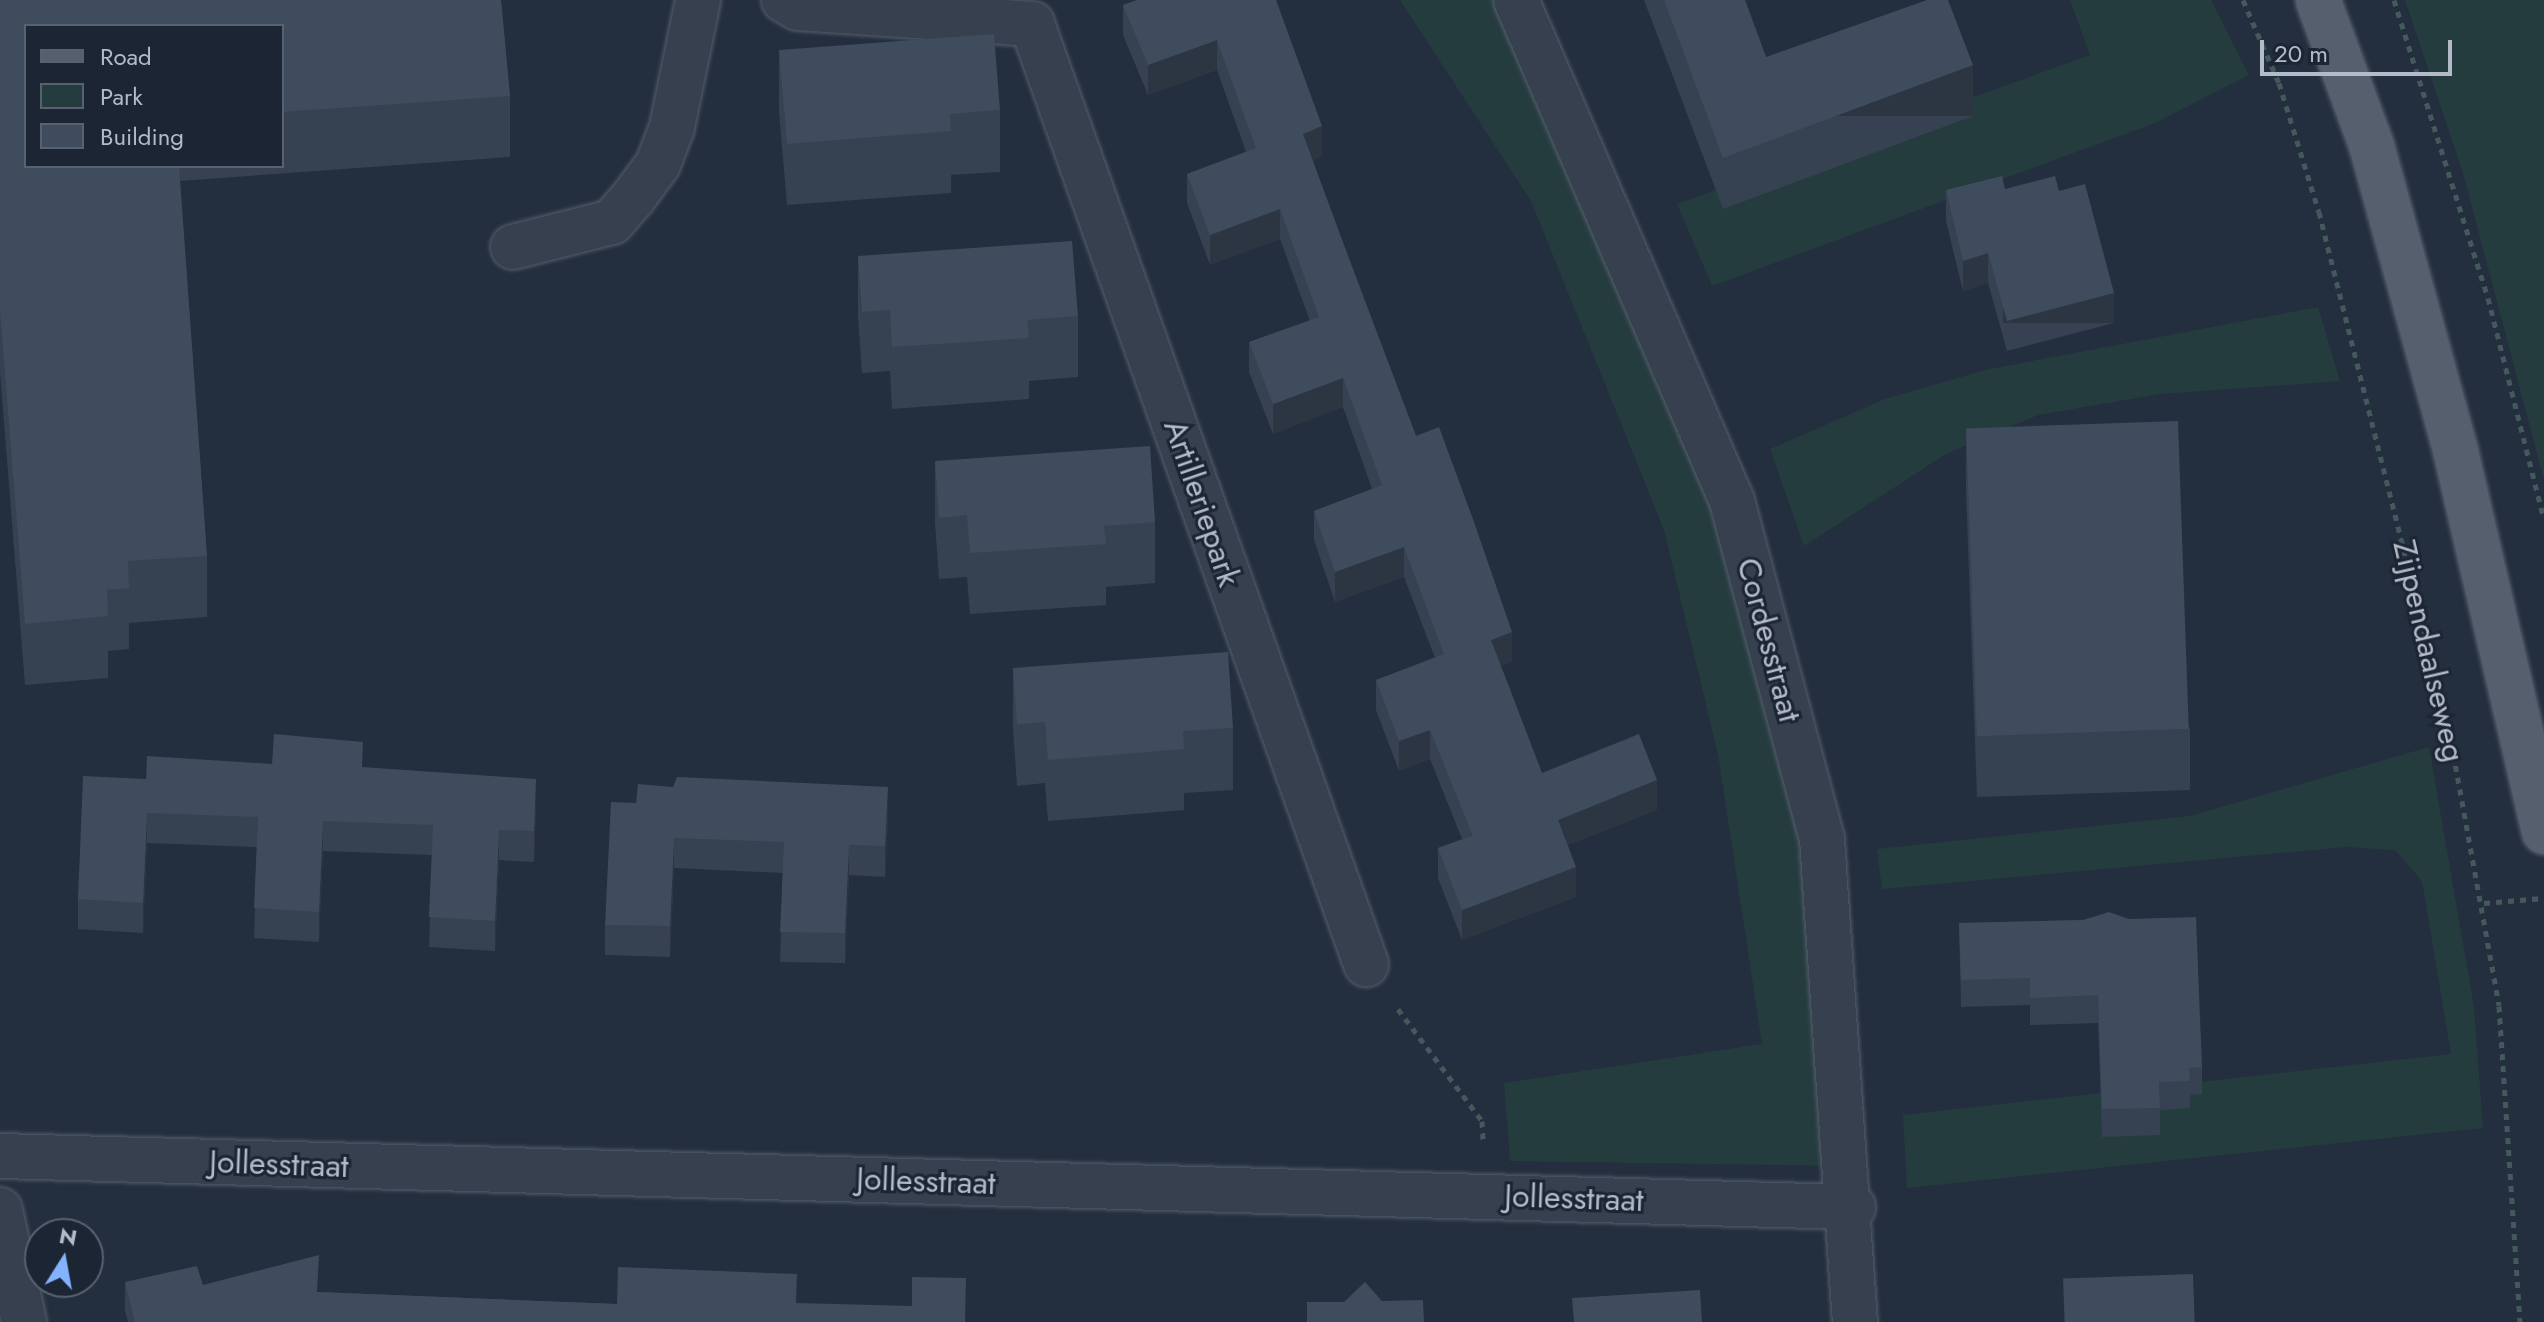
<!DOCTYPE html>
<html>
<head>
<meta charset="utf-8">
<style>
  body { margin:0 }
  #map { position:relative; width:2544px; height:1322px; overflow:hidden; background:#232e3e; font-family:Jost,sans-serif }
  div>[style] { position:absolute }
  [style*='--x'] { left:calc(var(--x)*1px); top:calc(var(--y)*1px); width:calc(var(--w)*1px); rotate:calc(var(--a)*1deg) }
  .green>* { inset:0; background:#253c3f }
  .path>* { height:5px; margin-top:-2.5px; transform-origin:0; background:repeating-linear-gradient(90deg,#43595c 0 6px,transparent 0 12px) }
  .roads { filter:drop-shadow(0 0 2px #555e6c) drop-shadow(0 0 2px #555e6c) }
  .minor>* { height:44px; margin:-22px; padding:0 22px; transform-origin:22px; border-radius:22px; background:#37404e }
  .major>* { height:44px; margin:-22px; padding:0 22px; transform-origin:22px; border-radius:22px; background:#555f6e }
  .wall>* { inset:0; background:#364151 }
  .shaded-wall>* { inset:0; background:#2c3542; transform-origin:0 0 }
  .building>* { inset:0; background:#3f4c5e; transform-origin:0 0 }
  span { translate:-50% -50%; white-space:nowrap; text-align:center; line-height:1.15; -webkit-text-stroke:6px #1c2533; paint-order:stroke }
  .street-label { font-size:32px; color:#b3bbc9 }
  .legend { position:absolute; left:24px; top:24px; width:260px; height:144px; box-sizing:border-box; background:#1c2533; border:2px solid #58616f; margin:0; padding:10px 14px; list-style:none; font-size:24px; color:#b3bbc9 }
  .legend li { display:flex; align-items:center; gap:16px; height:40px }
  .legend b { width:40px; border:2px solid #58616f }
  .north { position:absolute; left:24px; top:1218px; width:80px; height:80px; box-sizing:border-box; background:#1c2533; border:2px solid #58616f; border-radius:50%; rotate:11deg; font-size:22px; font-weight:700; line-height:32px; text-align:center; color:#b3bbc9 }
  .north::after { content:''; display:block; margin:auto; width:28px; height:36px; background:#85b2fc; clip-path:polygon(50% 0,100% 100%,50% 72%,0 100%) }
  .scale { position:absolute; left:2260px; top:40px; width:192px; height:36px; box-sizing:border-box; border:4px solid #b3bbc9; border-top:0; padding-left:10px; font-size:24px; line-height:28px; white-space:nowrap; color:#b3bbc9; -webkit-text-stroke:6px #1c2533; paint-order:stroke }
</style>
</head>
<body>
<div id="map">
  <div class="green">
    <div style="clip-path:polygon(1400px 0,1495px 0,1653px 306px,1802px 775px,1840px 1166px,1510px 1161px,1504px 1083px,1762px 1044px,1718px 754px,1664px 530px,1531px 201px)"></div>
    <div style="clip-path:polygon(2070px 0,2211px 0,2249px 75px,2155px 123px,1712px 286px,1677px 204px,2090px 55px)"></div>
    <div style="clip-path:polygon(2405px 0,2544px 0,2544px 480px,2463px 173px)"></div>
    <div style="clip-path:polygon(2318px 307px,2340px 381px,2160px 394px,2038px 415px,1946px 454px,1804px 546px,1770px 449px,1885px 399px,1985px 370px)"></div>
    <div style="clip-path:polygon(2429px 747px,2474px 1007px,2483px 1128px,1907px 1188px,1903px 1115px,2451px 1054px,2422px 881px,2395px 850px,2347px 847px,1882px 889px,1877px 849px,2190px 816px)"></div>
  </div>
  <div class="path">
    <div style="--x:2243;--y:0;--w:90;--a:66.6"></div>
    <div style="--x:2279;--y:83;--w:135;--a:72.8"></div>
    <div style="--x:2319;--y:212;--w:534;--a:75.91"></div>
    <div style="--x:2449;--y:730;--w:280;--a:79.7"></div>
    <div style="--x:2499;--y:1006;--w:317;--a:86.2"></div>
    <div style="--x:2394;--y:0;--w:312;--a:72.5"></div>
    <div style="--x:2488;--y:298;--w:228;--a:75.8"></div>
    <div style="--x:2484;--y:903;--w:60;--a:-4.8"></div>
    <div style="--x:1398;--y:1009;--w:140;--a:53.1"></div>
    <div style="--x:1482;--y:1121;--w:22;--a:87"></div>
  </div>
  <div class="roads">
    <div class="minor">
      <div style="--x:784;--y:0;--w:16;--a:30"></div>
      <div style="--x:798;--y:8;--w:235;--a:3.9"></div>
      <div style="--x:1032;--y:24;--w:998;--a:70.44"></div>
      <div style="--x:1516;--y:0;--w:546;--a:66.68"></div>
      <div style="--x:1732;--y:501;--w:350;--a:75.1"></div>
      <div style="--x:1822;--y:839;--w:484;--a:86.1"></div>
      <div style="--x:513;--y:247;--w:102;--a:-14.2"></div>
      <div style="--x:612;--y:222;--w:32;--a:-49"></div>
      <div style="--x:633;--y:198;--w:42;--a:-53.7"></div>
      <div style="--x:658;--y:164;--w:40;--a:-69"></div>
      <div style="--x:672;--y:127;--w:130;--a:-78.4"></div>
      <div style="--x:0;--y:1156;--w:1854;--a:1.58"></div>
      <div style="--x:0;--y:1210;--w:115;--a:77.9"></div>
    </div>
    <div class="major">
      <div style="--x:2318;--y:0;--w:157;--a:69.8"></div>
      <div style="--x:2372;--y:147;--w:317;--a:74.6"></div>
      <div style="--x:2456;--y:453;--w:389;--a:76.9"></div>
    </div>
  </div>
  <div class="wall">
    <div style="clip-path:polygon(evenodd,0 0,501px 0,510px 96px,510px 157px,180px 181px,207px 556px,207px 617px,129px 623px,129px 649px,108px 651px,108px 678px,25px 685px,0 373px,0 0,26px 26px,282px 26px,282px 166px,26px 166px,26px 26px)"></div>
    <div style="clip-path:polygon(1276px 0,1322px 156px,1312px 160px,1416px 436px,1512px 662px,1501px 666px,1542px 773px,1657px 810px,1568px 845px,1576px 897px,1462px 940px,1438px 878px,1438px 848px,1462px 839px,1430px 759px,1399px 771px,1376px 710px,1376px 680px,1435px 658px,1404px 577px,1335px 602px,1314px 540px,1314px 511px,1372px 489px,1343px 407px,1273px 434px,1249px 372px,1249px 342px,1310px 321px,1280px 239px,1210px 265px,1187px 203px,1187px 174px,1246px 152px,1217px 70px,1148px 95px,1123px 35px,1123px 5px)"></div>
    <div style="clip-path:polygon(1644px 0,1745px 0,1766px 57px,1973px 116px,1723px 209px)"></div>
    <div style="clip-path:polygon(779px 50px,1000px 110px,1000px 172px,951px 175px,951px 193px,787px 205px,779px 112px)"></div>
    <div style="clip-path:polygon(1946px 190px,2059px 191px,2114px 323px,2007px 351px,1988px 283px,1963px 291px,1946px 221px)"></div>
    <div style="clip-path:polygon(858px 256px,1078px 316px,1078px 377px,1029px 381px,1029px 399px,892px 409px,890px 371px,862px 373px,858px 317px)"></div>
    <div style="clip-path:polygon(1966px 429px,2190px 729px,2190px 790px,1977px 797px,1966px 490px)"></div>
    <div style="clip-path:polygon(935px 461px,1155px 522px,1155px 583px,1106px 587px,1106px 605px,970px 614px,967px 577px,939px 579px,935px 523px)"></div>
    <div style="clip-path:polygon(1013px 668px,1233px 728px,1233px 790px,1184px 793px,1184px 810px,1048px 821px,1045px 783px,1017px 786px,1013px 729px)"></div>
    <div style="clip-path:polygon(272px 764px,363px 768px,536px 809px,534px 862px,499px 860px,495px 951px,429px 947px,432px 855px,323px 851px,319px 942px,254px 938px,257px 847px,147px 843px,143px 933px,78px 929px,78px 899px,146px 779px)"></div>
    <div style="clip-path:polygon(636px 803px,888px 817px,885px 877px,849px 875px,845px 963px,780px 962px,783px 873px,674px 868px,670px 957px,605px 955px,605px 925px)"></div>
    <div style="clip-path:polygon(2083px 920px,2202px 1067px,2202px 1094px,2190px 1095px,2190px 1108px,2160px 1110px,2160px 1135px,2102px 1137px,2098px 1023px,2030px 1025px,2030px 1005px,1961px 1007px,1959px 923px)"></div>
    <div style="clip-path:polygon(125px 1282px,203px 1285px,318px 1292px,617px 1304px,797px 1303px,966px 1322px,128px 1322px,125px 1311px)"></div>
  </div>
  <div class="shaded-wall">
    <div style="clip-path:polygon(1217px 40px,1217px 70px,1148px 95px,1148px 65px)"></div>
    <div style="left:1973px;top:65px;width:51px;height:267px;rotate:90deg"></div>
    <div style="clip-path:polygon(1322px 126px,1322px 156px,1303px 163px,1303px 134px)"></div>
    <div style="clip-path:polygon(1280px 209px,1280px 239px,1210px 265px,1210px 235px)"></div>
    <div style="clip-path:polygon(1988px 253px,1988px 283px,1963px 291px,1963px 261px)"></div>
    <div style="left:2114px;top:293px;width:30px;height:111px;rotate:90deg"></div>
    <div style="clip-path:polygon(1343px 378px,1343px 407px,1273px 434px,1273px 404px)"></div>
    <div style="clip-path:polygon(1404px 547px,1404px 577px,1335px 602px,1335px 572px)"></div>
    <div style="clip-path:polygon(1512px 632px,1512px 662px,1491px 670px,1491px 640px)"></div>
    <div style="clip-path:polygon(1430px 730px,1430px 759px,1399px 771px,1399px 741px)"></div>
    <div style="clip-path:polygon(536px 779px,536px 809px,534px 862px,534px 831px)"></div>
    <div style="clip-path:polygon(1657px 780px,1657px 810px,1558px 849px,1558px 820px)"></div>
    <div style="clip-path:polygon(888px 787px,888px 817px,885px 877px,885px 846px)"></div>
    <div style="clip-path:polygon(147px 813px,147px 843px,143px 933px,143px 903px)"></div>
    <div style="clip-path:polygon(323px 821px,323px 851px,319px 942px,319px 912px)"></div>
    <div style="clip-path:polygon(499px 830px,499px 860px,495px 951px,495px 921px)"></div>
    <div style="clip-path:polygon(674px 838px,674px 868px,670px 957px,670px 926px)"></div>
    <div style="clip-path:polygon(849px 845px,849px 875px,845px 963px,845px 933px)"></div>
    <div style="clip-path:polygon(1576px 867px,1576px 897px,1462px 940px,1462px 910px)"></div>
  </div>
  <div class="building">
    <div style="clip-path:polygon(0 0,501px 0,510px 96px,282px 112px,282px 26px,26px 26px,26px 166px,179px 166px,207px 556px,128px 561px,129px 588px,107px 590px,108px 616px,25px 624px,0 311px)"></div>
    <div style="clip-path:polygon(1137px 0,1276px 0,1322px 126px,1303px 134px,1352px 267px,1416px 436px,1439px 427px,1474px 522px,1512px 632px,1491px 640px,1542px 773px,1639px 734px,1657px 780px,1558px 820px,1576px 867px,1462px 910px,1438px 848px,1473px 836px,1430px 730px,1399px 741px,1376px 680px,1444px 654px,1404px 547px,1335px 572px,1314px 511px,1382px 485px,1343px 378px,1273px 404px,1249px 342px,1319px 317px,1280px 209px,1210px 235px,1187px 174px,1256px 148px,1217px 40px,1148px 65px,1123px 5px)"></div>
    <div style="clip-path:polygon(1664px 0,1745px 0,1766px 57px,1927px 0,1948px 0,1973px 65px,1723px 158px)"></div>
    <div style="clip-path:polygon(994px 34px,1000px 110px,950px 114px,951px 131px,787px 144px,779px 50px)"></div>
    <div style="clip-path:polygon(2002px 176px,2005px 189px,2055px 176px,2059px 191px,2085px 184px,2114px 293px,2007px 321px,1988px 253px,1963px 261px,1946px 190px)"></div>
    <div style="clip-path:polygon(1072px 241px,1078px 316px,1027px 320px,1029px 338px,892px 347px,890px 310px,862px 312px,858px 256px)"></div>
    <div style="left:2178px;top:421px;width:308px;height:212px;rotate:88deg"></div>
    <div style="clip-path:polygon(1150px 446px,1155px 522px,1104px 526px,1106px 544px,970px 553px,967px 515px,939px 518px,935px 461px)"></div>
    <div style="clip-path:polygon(1228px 652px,1233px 728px,1183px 731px,1184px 749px,1048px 760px,1045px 722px,1017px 724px,1013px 668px)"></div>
    <div style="clip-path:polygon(274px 734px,363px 742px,362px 767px,536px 779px,534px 831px,499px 830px,495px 921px,429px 917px,433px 825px,323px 821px,319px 912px,254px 908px,258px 817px,147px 813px,143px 903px,78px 899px,83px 776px,146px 779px,147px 756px,272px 764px)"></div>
    <div style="clip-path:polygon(677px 777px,888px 787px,885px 846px,849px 845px,845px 933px,780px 932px,784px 842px,674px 838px,670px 926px,605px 925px,611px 802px,636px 803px,638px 784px,673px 787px)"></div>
    <div style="clip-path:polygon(2109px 912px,2129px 919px,2196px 917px,2202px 1067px,2189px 1068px,2190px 1081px,2159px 1082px,2160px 1108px,2102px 1109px,2098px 995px,2030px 998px,2030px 978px,1961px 980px,1959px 923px,2083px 920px)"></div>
    <div style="clip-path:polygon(319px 1255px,317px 1292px,617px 1304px,618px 1267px,797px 1274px,796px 1303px,912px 1306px,912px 1277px,966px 1278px,965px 1322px,135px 1322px,125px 1282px,197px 1266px,203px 1285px)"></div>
    <div style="left:2193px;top:1274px;width:48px;height:130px;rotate:88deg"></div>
    <div style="clip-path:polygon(1365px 1282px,1382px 1301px,1423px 1300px,1424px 1322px,1307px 1322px,1307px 1302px,1344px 1302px)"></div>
    <div style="clip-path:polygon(1700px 1290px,1702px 1322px,1574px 1322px,1572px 1298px)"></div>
  </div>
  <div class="street-label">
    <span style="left:1202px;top:503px;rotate:71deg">Artilleriepark</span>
    <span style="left:1769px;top:640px;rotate:75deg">Cordesstraat</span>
    <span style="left:2429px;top:651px;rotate:77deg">Zijpendaalseweg</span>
    <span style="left:279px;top:1164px;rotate:2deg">Jollesstraat</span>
    <span style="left:926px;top:1181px;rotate:2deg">Jollesstraat</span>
    <span style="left:1574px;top:1198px;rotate:2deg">Jollesstraat</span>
  </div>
  <ul class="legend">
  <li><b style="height:10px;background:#555f6e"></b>Road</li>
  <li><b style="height:22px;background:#253c3f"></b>Park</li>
  <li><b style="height:22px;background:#3f4c5e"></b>Building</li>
  </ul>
  <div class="north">N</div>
  <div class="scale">20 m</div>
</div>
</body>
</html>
